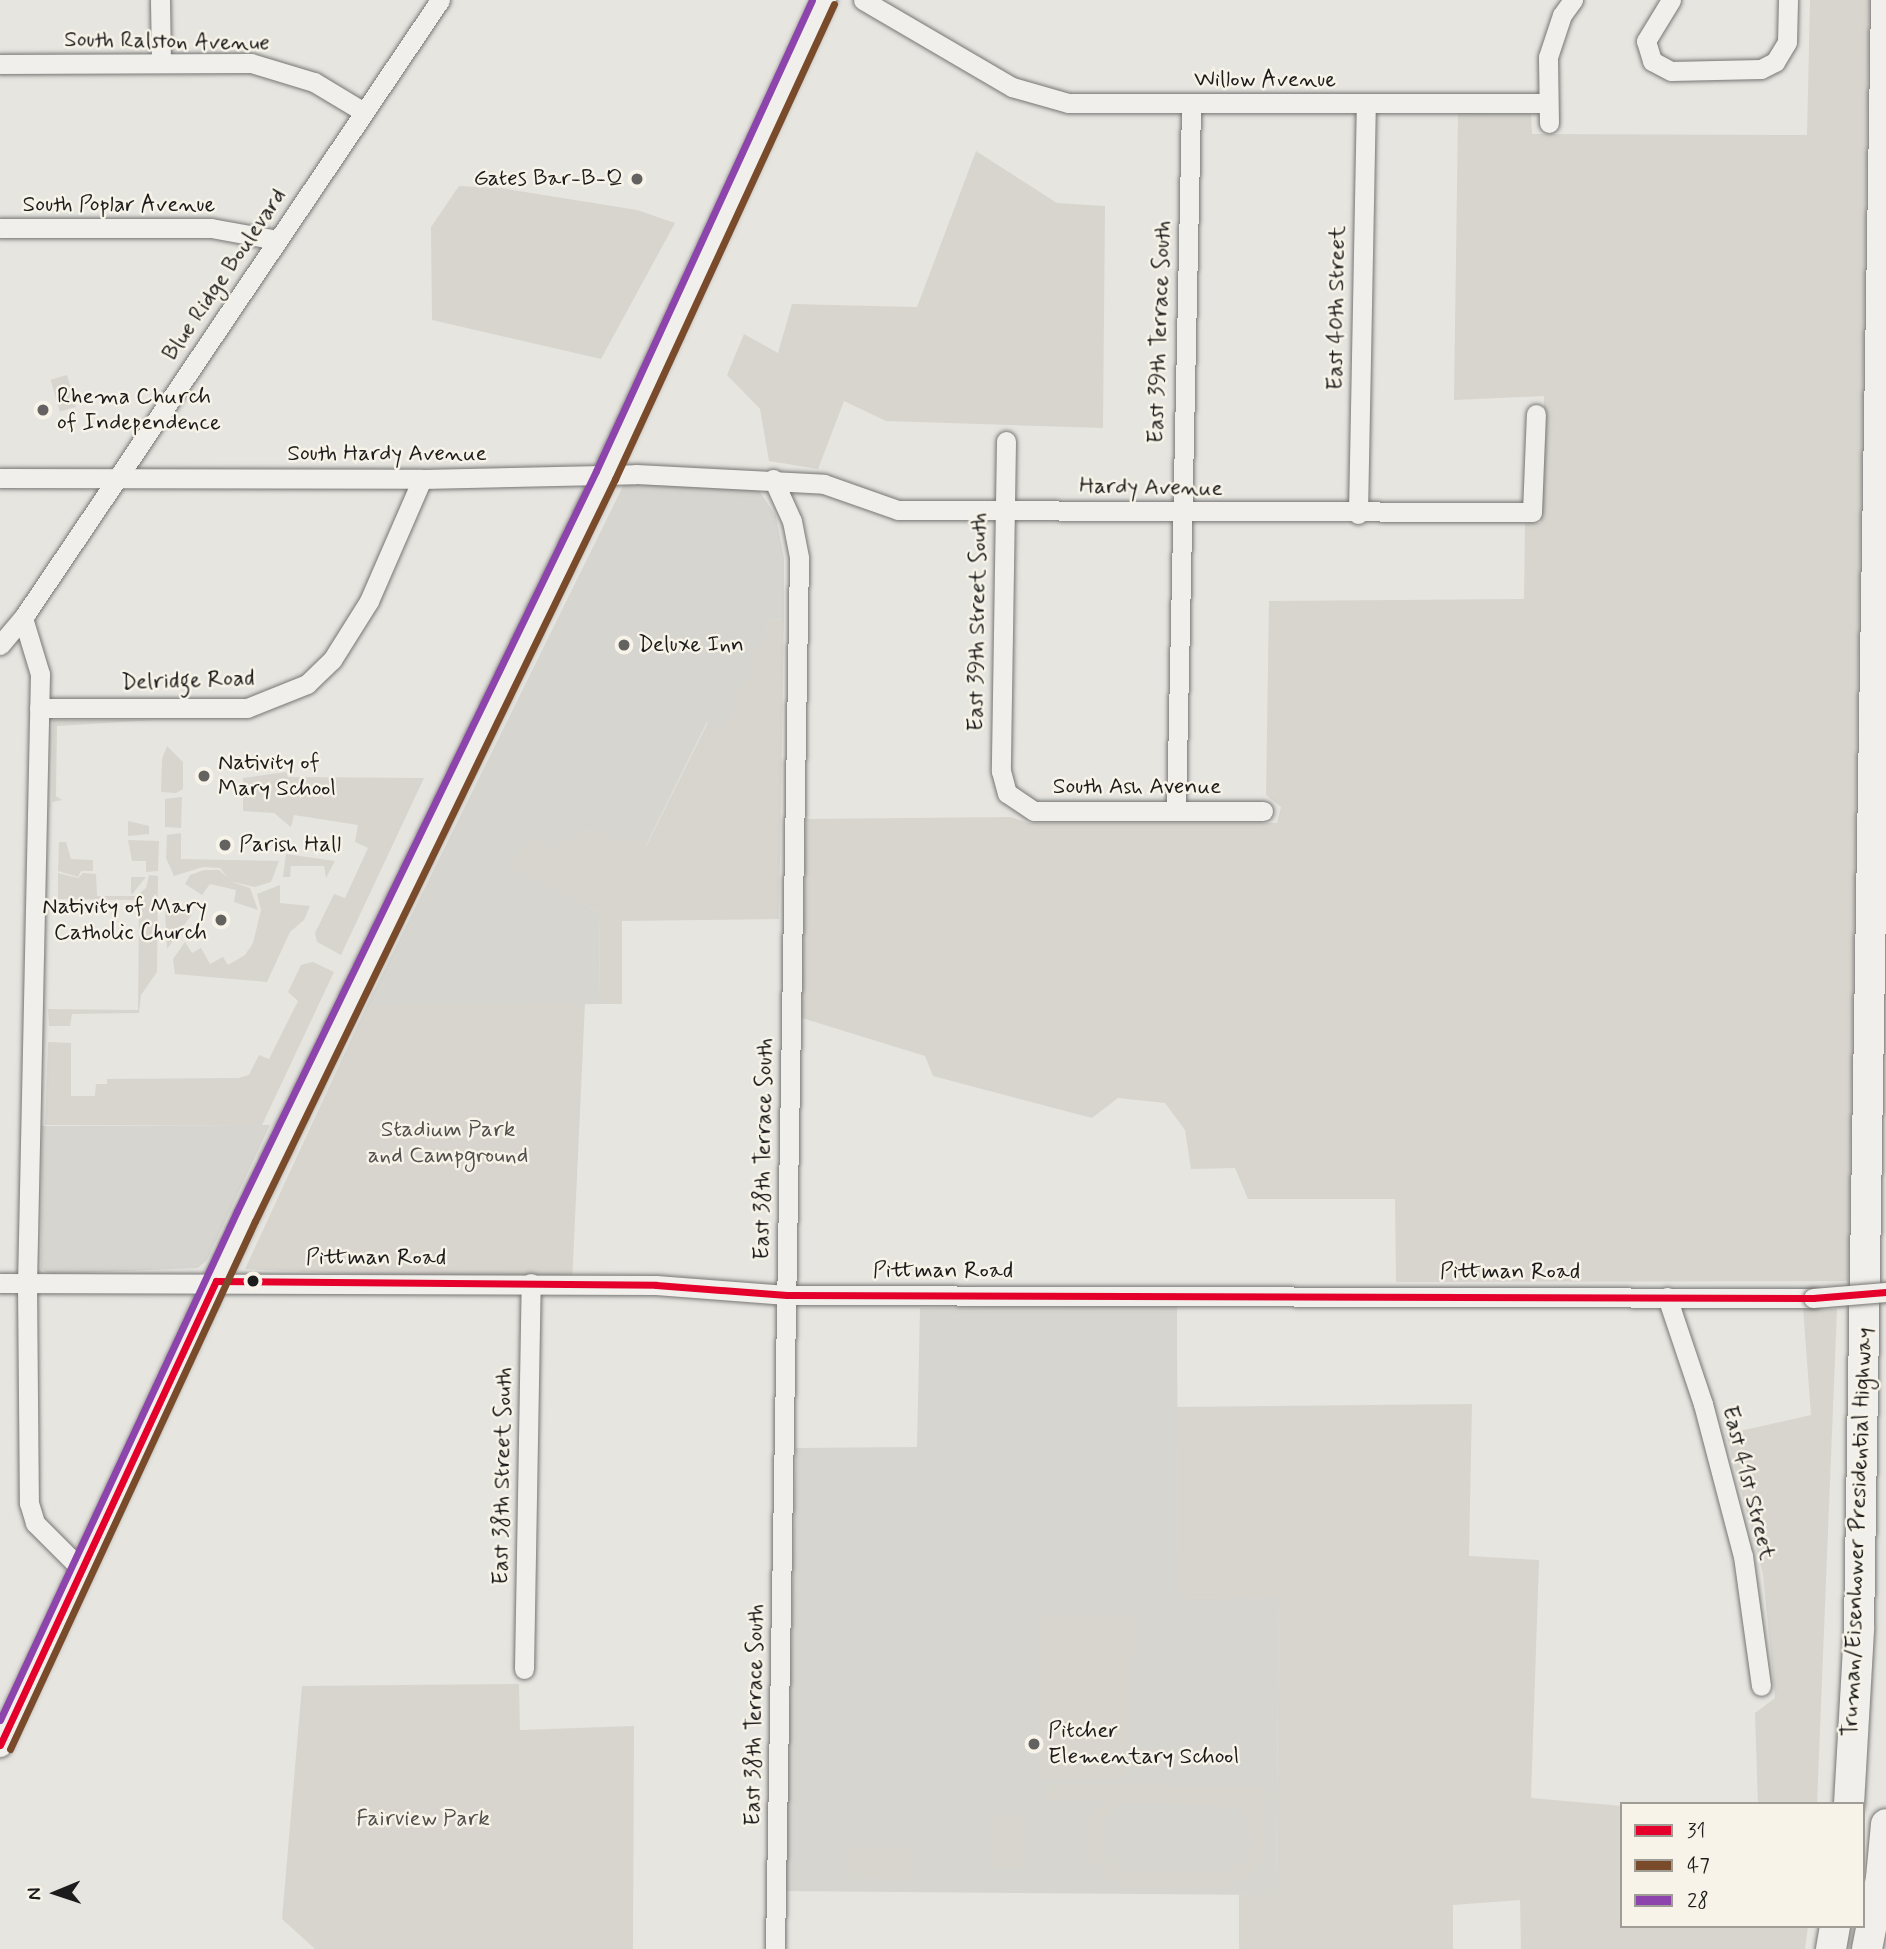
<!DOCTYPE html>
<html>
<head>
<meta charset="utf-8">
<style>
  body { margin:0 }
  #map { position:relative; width:1886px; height:1949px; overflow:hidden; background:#e6e5e0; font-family:Mynerve,sans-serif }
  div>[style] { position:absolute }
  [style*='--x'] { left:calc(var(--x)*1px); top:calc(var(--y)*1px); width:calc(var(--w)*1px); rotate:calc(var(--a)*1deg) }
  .built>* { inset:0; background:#d7d5cf }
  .green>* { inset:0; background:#d8d5ce; transform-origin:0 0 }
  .roads { filter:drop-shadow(0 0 2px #777674) drop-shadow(0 0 2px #777674) }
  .minor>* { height:19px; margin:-9.5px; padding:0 9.5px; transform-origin:9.5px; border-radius:9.5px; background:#f0efeb }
  .major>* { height:24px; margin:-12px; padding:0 12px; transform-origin:12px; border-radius:12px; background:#f0efeb }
  .highway>* { height:30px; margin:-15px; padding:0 15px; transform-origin:15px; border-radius:15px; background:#f0efeb }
  .bridges { filter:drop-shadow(0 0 2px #777674) drop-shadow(0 0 2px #777674) }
  .minor-bridge>* { height:19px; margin:-9.5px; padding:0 9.5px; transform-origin:9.5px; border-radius:9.5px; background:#f0efeb }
  .bus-1>* { height:7px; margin:-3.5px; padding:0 3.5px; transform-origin:3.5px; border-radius:3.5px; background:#e4002b }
  .bus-2>* { height:7px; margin:-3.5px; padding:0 3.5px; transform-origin:3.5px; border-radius:3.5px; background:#7a4b2a }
  .bus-3>* { height:7px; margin:-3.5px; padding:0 3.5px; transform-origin:3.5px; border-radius:3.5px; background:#8e44ad }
  .dots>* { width:19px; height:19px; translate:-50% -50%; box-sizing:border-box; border:4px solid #f7f3e8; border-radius:50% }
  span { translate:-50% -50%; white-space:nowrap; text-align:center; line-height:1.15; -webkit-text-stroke:5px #f7f3e8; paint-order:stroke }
  .street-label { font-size:23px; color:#1c1c1c }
  .poi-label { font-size:23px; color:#1c1c1c }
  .right { translate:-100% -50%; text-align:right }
  .left { translate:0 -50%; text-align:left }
  .park-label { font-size:23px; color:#51504d }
  .legend { position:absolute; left:1620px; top:1802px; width:245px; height:126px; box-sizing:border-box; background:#f7f3e8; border:2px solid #9f9d96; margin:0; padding:9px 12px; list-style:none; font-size:21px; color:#1c1c1c }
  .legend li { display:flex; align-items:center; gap:14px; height:35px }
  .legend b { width:35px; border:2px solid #9f9d96 }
  .north { position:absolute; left:21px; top:1858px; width:70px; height:70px; -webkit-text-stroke:5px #f7f3e8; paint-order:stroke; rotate:268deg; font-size:19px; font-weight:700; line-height:28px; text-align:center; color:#1c1c1c }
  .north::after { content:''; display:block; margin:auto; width:24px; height:32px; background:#1c1c1c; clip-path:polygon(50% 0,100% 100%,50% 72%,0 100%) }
</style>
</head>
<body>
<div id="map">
  <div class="built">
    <div style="clip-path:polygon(627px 478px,757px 488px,776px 516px,784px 558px,784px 620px,771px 619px,725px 730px,707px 722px,645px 847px,583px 829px,560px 850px,513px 866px,599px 912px,600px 1004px,367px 1005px)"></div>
    <div style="clip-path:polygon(270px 1125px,207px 1260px,198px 1268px,51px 1274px,41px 1269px,42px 1126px)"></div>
    <div style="clip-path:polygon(1177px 1306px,1178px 1598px,1279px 1596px,1276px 1895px,786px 1891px,796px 1448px,917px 1447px,920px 1308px)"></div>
  </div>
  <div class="green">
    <div style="clip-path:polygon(1810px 0,1869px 0,1848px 1281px,1396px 1282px,1395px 1199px,1248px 1199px,1235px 1168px,1191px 1169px,1185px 1130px,1165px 1103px,1118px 1098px,1092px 1118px,933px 1076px,925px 1056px,802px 1018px,806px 819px,1010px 817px,1029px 823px,1277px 823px,1281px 807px,1266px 795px,1269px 601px,1524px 599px,1525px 523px,1541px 523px,1544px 396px,1454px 400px,1458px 113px,1531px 114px,1532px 134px,1807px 135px)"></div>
    <div style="clip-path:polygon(976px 151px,1057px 203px,1105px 206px,1103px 428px,886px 421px,844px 401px,818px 469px,769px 461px,760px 409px,727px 375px,744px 334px,778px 353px,792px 304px,917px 307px)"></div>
    <div style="clip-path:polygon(459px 186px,500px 188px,637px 210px,675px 223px,601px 359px,432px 320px,431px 227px)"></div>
    <div style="left:67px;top:375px;width:33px;height:17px;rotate:74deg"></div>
    <div style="clip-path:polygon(771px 619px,784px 620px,779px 919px,622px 921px,622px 1004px,600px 1004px,599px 912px,512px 866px,528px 838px,560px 849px,583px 829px,646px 846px,708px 722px,725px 729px)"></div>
    <div style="clip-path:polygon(53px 720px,154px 720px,57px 726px,56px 796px,62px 800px,52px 802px)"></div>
    <div style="clip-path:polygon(167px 746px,183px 762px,183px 789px,176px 793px,161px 792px,162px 759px)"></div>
    <div style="clip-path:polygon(286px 772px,288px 777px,424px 778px,341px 955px,317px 942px,315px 933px,334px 894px,345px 898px,368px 848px,355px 842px,358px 825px,294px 815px,291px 827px,274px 813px,243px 811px,243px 778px)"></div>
    <div style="clip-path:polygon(182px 797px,181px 828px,165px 827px,165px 799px)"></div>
    <div style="clip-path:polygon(128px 821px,149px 826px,149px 834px,128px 836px)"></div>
    <div style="clip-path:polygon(181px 833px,181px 859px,279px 861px,271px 882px,255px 887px,229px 881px,250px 888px,258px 910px,234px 902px,236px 890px,210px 884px,202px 895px,185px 884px,190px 875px,204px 870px,219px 870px,227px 877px,220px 868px,203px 867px,174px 876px,166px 858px,167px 835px)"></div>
    <div style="clip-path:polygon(128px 840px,159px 841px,158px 871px,146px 872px,146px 861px,132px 861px)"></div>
    <div style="clip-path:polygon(59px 842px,66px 842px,71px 859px,93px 860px,93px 871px,81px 871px,78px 877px,58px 871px)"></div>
    <div style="clip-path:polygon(286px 854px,335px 861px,326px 878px,324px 866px,291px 866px,290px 877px,283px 877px)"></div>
    <div style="clip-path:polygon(58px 873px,78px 878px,83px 873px,96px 874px,97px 896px,136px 896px,146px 888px,149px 875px,158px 876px,157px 972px,141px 995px,139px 1013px,72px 1014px,70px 1026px,49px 1026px,48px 1009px,138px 1010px,139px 900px,58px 899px)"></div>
    <div style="clip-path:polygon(131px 877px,146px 877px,133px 893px,131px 894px)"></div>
    <div style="clip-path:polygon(280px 885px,280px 903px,310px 906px,304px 920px,290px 932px,267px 982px,175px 974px,173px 959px,185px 942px,192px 953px,201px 948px,210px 964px,223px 957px,228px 965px,245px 955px,253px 943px,261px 910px,257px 894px)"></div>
    <div style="clip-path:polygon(177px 904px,192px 914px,167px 949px,165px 911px)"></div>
    <div style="clip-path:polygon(313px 962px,334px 972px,262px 1125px,45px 1125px,48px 1042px,71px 1043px,71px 1096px,95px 1096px,96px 1084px,107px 1084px,107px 1079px,238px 1078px,249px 1075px,259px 1055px,269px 1059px,298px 1001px,288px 992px,301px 965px)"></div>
    <div style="clip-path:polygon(585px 1003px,572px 1284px,245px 1269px,367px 1005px)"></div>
    <div style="clip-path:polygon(1803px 1307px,1837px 1309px,1817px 1804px,1758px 1804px,1755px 1713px,1775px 1698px,1763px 1574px,1726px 1434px,1811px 1415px)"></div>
    <div style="clip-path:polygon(1472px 1404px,1469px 1556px,1539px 1560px,1531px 1798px,1622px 1806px,1622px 1926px,1808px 1926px,1805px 1949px,1521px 1949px,1520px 1900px,1453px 1905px,1453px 1949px,1239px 1949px,1239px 1895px,1276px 1894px,1279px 1597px,1178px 1598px,1177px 1407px)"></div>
    <div style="left:1040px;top:1616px;width:91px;height:162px;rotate:1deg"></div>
    <div style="clip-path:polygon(519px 1684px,520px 1730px,634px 1726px,633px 1949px,315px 1949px,282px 1919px,302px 1686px)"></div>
    <div style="clip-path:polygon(evenodd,1047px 1785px,1269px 1788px,1268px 1802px,1254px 1802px,1263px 1821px,1265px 1853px,1252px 1874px,1231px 1887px,1127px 1887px,1109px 1879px,1089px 1856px,1088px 1822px,1102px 1801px,1046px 1800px,1047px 1785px,1128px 1802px,1236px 1806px,1252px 1825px,1253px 1850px,1244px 1864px,1226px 1873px,1125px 1872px,1105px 1856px,1100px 1830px,1113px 1809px,1128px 1802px)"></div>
    <div style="left:994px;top:1814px;width:33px;height:54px"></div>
    <div style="left:852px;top:1846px;width:62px;height:31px;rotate:1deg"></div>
  </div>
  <div class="roads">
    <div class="minor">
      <div style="--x:160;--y:0;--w:63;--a:89.1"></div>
      <div style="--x:863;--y:0;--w:173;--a:30.3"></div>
      <div style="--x:1012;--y:87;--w:58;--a:15.9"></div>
      <div style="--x:1068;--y:103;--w:478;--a:0"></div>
      <div style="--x:1671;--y:0;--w:48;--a:121.4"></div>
      <div style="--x:1646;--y:41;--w:21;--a:73"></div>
      <div style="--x:1652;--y:61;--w:21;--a:28"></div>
      <div style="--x:1671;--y:71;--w:90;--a:-1.3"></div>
      <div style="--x:1761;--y:69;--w:16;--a:-27"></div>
      <div style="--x:1775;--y:62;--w:23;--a:-59"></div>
      <div style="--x:1787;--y:42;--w:42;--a:-88.6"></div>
      <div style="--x:0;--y:64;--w:251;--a:-0.2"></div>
      <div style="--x:251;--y:63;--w:66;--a:16.8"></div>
      <div style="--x:314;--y:82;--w:58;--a:31"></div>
      <div style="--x:1549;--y:123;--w:66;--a:-90.9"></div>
      <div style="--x:1548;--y:57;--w:44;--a:-71.6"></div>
      <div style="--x:1562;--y:15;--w:19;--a:-54"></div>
      <div style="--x:0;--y:228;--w:211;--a:0"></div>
      <div style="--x:211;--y:228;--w:68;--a:10.2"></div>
      <div style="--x:1006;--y:441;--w:330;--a:90.9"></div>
      <div style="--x:1001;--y:771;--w:23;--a:75"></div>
      <div style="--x:1007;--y:793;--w:32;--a:34"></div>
      <div style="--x:1034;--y:811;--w:229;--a:0"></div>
      <div style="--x:0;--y:478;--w:422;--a:0.1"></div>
      <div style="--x:422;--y:479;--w:214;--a:-1.3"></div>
      <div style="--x:636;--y:474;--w:188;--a:3"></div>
      <div style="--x:824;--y:484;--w:78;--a:19.4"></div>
      <div style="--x:898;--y:510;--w:634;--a:0.18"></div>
      <div style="--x:1532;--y:512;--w:98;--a:-87.7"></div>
      <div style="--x:773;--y:479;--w:46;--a:65.7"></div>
      <div style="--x:792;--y:521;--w:38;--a:79"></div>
      <div style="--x:799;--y:558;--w:1391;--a:90.99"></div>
      <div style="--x:1358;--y:514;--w:410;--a:-88.9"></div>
      <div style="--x:23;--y:618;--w:59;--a:73.1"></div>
      <div style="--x:40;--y:674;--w:609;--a:91.22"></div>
      <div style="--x:27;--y:1283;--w:220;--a:89.5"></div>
      <div style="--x:29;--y:1503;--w:21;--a:73"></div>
      <div style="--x:35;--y:1523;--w:66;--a:45"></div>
      <div style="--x:0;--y:645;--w:39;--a:-50"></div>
      <div style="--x:25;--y:615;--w:742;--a:-55.99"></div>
      <div style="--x:39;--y:708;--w:208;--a:0"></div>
      <div style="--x:247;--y:708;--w:65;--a:-21.8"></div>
      <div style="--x:307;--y:684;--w:35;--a:-44"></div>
      <div style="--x:332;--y:660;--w:70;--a:-57.9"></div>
      <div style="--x:369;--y:601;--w:133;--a:-66.5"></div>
      <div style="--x:1176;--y:811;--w:705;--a:-88.78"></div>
      <div style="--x:0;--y:1283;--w:656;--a:0.17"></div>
      <div style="--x:656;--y:1285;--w:131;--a:4.4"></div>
      <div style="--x:787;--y:1295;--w:1026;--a:0.17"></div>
      <div style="--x:1667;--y:1297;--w:113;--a:71.4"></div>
      <div style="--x:1703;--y:1404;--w:157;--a:75.3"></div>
      <div style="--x:1743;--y:1556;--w:131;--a:82.1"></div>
      <div style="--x:524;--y:1669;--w:386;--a:-89"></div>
    </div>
    <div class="major">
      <div style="--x:0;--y:1745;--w:583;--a:-65.06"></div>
      <div style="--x:246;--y:1216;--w:823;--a:-64.15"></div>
      <div style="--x:605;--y:475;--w:523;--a:-65.25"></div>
    </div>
    <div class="highway">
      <div style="--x:1849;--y:1804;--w:176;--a:-86.7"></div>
      <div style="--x:1859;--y:1628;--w:1628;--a:-89.05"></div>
      <div style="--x:1831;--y:1949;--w:23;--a:-80"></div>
      <div style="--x:1867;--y:1949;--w:72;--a:-78.8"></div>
      <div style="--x:1881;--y:1878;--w:54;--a:-84.7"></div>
    </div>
  </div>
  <div class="bridges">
    <div class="minor-bridge">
      <div style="--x:1813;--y:1298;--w:73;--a:-4.7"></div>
    </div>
  </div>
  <div class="bus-1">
    <div style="--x:216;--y:1281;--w:440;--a:0.5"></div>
    <div style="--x:656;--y:1285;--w:131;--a:4.4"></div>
    <div style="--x:787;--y:1295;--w:1026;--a:0.17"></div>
    <div style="--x:1813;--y:1298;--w:73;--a:-4.7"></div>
    <div style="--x:0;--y:1745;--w:512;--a:-65.04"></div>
  </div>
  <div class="bus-2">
    <div style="--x:10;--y:1749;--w:582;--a:-65.11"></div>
    <div style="--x:255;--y:1221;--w:825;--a:-64.12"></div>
    <div style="--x:615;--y:479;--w:523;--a:-65.25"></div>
  </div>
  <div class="bus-3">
    <div style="--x:0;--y:1720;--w:561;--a:-65.03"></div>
    <div style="--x:237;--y:1211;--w:822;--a:-64.12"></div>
    <div style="--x:596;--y:471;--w:518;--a:-65.36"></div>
  </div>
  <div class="dots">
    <div style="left:637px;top:179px;background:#636261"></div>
    <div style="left:43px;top:410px;background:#636261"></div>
    <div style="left:624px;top:645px;background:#636261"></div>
    <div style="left:204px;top:776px;background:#636261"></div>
    <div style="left:225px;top:845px;background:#636261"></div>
    <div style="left:221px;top:920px;background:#636261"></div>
    <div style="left:253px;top:1281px;background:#1c1c1c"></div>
    <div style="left:1034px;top:1744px;background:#636261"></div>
  </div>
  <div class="street-label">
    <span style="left:167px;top:42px;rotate:1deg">South Ralston Avenue</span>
    <span style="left:1265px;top:80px">Willow Avenue</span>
    <span style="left:119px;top:205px">South Poplar Avenue</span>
    <span style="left:225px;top:275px;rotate:-56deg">Blue Ridge Boulevard</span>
    <span style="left:1337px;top:308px;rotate:-89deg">East 40th Street</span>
    <span style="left:1160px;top:332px;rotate:-88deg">East 39th Terrace South</span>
    <span style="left:387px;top:454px">South Hardy Avenue</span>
    <span style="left:1151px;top:488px;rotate:1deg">Hardy Avenue</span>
    <span style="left:978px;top:622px;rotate:-89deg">East 39th Street South</span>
    <span style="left:188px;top:681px;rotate:-2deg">Delridge Road</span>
    <span style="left:1137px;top:787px">South Ash Avenue</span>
    <span style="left:764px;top:1149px;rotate:-89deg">East 38th Terrace South</span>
    <span style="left:376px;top:1258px">Pittman Road</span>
    <span style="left:943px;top:1271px">Pittman Road</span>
    <span style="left:1510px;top:1272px">Pittman Road</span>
    <span style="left:503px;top:1476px;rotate:-89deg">East 38th Street South</span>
    <span style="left:1748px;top:1483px;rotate:76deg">East 41st Street</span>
    <span style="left:1858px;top:1532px;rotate:-88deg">Truman/Eisenhower Presidential Highway</span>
    <span style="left:755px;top:1715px;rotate:-89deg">East 38th Terrace South</span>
  </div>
  <div class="poi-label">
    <span class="right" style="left:623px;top:179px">Gates Bar-B-Q</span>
    <span class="left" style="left:57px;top:410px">Rhema Church<br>of Independence</span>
    <span class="left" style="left:638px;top:645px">Deluxe Inn</span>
    <span class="left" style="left:218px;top:776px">Nativity of<br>Mary School</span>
    <span class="left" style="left:239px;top:845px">Parish Hall</span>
    <span class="right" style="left:207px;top:920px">Nativity of Mary<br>Catholic Church</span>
    <span class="left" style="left:1048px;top:1744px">Pitcher<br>Elementary School</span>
  </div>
  <div class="park-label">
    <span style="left:448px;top:1143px">Stadium Park<br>and Campground</span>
    <span style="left:423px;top:1819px">Fairview Park</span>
  </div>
  <ul class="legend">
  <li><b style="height:9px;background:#e4002b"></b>31</li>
  <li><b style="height:9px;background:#7a4b2a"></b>47</li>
  <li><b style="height:9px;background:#8e44ad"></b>28</li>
  </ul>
  <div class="north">N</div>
</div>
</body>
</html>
